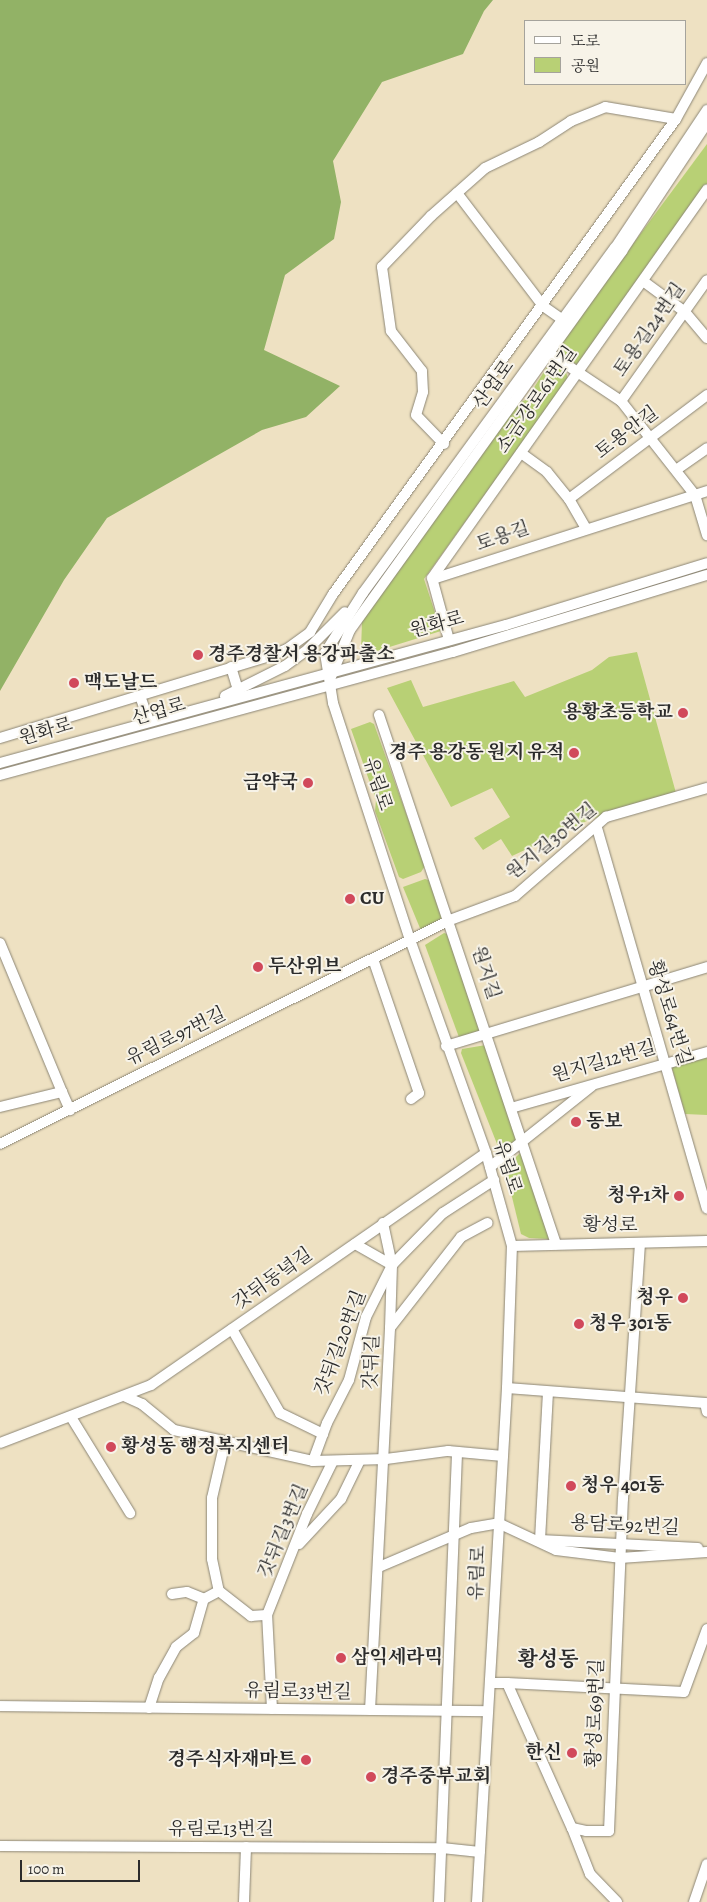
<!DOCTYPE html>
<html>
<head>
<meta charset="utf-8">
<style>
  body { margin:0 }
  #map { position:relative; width:707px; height:1902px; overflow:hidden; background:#eee1c2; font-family:Alegreya,"Noto Serif KR",serif }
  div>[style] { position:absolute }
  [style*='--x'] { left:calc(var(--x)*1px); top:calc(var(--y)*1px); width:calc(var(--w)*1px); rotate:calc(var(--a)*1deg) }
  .green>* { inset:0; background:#b8d075 }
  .forest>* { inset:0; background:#92b266 }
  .roads { filter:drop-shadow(0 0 1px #8c8676) drop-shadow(0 0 1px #8c8676) }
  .minor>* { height:10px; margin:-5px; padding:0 5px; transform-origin:5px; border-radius:5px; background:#fff }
  .dots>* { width:14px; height:14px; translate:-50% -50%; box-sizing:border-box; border:2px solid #f7f3e8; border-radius:50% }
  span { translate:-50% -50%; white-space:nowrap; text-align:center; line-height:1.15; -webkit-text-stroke:4px #f7f3e8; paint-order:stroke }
  .street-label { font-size:19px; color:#2b2b2b }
  .poi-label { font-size:19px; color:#2b2b2b; font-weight:700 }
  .left { translate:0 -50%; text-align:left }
  .right { translate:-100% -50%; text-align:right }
  .quarter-label { font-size:21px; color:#2b2b2b; font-weight:700 }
  .legend { position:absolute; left:524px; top:20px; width:162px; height:65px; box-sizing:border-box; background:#f7f3e8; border:1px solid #a5a39c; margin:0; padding:6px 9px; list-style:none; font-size:15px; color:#2b2b2b }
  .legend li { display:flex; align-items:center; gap:10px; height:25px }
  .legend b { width:25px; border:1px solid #a5a39c }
  .scale { position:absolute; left:20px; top:1860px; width:120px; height:22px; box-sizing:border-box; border:2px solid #2b2b2b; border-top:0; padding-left:6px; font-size:15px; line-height:18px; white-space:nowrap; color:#2b2b2b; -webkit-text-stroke:4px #f7f3e8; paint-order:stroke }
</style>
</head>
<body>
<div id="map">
  <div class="green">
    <div style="clip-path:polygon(707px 144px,707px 185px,582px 363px,576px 364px,559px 353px,558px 345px)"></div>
    <div style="clip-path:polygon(549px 364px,566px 372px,568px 379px,424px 579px,441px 631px,367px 654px,361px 650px,362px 622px,516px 403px,526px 400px)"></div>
    <div style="clip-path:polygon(637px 652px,676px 793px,589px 820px,512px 856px,501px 839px,483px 850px,474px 838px,510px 817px,492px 788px,451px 807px,387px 688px,411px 680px,423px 707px,514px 681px,525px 697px,592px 670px,609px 657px)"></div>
    <div style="clip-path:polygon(370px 722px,374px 724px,425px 866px,421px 872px,403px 879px,399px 877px,375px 811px,376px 800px,351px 729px)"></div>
    <div style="clip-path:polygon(425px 879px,432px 881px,444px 917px,442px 922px,422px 933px,403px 887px)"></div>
    <div style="clip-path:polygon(444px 933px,450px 935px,482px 1034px,460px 1040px,425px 945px)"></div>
    <div style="clip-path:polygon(486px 1045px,519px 1141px,501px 1154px,461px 1053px,462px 1049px)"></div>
    <div style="clip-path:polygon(707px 1056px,707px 1115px,685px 1114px,671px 1065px)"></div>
    <div style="clip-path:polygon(520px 1153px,524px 1155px,550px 1236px,549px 1239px,529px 1238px,521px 1234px,505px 1168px)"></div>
  </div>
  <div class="forest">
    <div style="clip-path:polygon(0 0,493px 0,484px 11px,463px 54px,382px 82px,333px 161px,341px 202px,334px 239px,285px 275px,264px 350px,340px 386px,306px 417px,262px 430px,107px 518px,64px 580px,0 691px)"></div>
  </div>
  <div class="roads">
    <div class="minor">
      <div style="--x:457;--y:193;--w:142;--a:52.7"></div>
      <div style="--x:543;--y:306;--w:24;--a:35"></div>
      <div style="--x:643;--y:281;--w:52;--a:36.4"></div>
      <div style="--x:685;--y:312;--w:34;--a:50"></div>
      <div style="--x:549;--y:353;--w:87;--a:33.7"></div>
      <div style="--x:621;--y:401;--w:120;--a:51.8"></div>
      <div style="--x:695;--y:495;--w:42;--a:73.3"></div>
      <div style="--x:621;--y:401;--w:148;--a:-54.6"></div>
      <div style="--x:444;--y:444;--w:40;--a:-134"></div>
      <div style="--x:416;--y:415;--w:24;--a:-73"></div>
      <div style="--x:423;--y:392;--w:21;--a:-93"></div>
      <div style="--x:422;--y:371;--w:51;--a:-127.8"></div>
      <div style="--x:391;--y:331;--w:65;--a:-98"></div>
      <div style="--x:382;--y:267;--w:71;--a:-46.1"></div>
      <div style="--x:431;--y:216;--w:72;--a:-41.6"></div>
      <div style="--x:485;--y:168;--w:60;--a:-25.7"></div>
      <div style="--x:539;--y:142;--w:38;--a:-33"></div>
      <div style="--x:571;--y:121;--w:37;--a:-22"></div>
      <div style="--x:605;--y:107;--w:72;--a:9.6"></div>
      <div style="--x:521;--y:453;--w:32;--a:36"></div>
      <div style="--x:547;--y:472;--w:35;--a:51"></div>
      <div style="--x:569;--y:499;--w:34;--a:60"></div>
      <div style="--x:676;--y:470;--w:38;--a:-35"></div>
      <div style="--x:569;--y:499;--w:173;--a:-37"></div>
      <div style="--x:433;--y:579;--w:288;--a:-17.8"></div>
      <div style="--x:449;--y:640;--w:64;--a:-105.3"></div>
      <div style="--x:432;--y:578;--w:476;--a:-54.7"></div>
      <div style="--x:231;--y:667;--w:24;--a:73"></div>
      <div style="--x:331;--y:677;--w:51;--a:-68"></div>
      <div style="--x:350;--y:630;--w:467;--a:-54.3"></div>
      <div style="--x:622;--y:251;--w:154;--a:-56.4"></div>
      <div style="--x:140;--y:696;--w:27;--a:70"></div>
      <div style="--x:225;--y:696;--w:67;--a:-26.6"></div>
      <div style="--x:285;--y:666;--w:29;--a:-36"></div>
      <div style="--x:308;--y:649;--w:52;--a:-45"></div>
      <div style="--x:379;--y:715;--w:558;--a:71.5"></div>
      <div style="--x:0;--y:738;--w:282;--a:-16.9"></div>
      <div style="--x:270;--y:656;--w:18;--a:-22"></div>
      <div style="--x:287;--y:649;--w:29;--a:-36"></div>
      <div style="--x:310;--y:632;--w:44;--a:-58.8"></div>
      <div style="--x:333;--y:594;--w:586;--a:-54.17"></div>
      <div style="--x:676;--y:119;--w:64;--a:-61"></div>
      <div style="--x:0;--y:763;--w:524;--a:-15.26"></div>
      <div style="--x:506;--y:625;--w:210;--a:-17.1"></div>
      <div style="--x:0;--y:775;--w:469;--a:-15.2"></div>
      <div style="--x:453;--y:652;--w:265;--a:-16.9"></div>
      <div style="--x:597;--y:828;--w:396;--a:73.9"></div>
      <div style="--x:0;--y:943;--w:161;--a:67.4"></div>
      <div style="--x:373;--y:959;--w:142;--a:71.1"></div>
      <div style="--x:419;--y:1093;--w:10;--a:143"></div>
      <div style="--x:446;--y:1046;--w:273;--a:-16.8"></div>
      <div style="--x:0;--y:1107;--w:64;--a:-13.6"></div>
      <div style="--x:62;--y:1092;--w:20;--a:66"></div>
      <div style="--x:511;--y:1108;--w:204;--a:-15.9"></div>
      <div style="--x:0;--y:1144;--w:503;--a:-26.46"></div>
      <div style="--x:450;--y:920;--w:69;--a:-20.3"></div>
      <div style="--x:515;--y:896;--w:121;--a:-41"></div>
      <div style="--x:606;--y:817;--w:105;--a:-16"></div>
      <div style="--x:490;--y:1167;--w:130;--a:-38.5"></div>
      <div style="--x:355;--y:1244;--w:43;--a:29.6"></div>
      <div style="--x:512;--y:1246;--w:195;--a:-1.5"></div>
      <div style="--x:390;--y:1328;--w:115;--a:-52"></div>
      <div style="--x:461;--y:1237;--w:30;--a:-28"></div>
      <div style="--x:232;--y:1329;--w:97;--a:60.3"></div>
      <div style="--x:280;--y:1413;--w:48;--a:26"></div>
      <div style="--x:507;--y:1388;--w:199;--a:4.3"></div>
      <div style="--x:705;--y:1403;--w:9;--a:77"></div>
      <div style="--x:548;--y:1392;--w:148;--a:93.1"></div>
      <div style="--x:540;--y:1540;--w:158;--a:2.9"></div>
      <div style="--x:124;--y:1396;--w:20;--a:24"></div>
      <div style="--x:142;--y:1404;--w:41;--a:39.1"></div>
      <div style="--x:174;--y:1430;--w:142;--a:12.6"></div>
      <div style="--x:313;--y:1461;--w:73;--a:-1.6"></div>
      <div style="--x:386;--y:1459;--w:63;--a:-7.4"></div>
      <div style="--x:448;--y:1451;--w:55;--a:5.2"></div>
      <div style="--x:71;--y:1417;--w:113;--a:58.4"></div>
      <div style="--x:225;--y:1442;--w:57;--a:103.1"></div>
      <div style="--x:212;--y:1498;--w:61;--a:90"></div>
      <div style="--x:212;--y:1559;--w:33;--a:78"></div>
      <div style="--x:219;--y:1591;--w:41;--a:38"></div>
      <div style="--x:251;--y:1616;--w:16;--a:-4"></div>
      <div style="--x:0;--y:1443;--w:162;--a:-21"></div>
      <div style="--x:151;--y:1385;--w:407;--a:-34.7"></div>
      <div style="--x:313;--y:1461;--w:40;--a:-69.8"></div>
      <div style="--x:327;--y:1423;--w:48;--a:-62.9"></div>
      <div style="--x:349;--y:1380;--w:65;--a:-74.9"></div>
      <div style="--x:366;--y:1317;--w:58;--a:-63.4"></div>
      <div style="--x:392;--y:1265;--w:73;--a:-45.6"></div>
      <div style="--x:443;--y:1213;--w:61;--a:-32.9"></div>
      <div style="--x:299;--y:1544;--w:62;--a:-47"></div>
      <div style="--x:341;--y:1499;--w:43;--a:-64"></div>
      <div style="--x:379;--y:1567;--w:100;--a:-23"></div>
      <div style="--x:471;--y:1528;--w:27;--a:-10"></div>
      <div style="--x:498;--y:1523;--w:64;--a:25"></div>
      <div style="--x:556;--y:1550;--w:64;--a:7.1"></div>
      <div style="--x:620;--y:1558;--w:87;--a:-3.9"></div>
      <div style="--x:172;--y:1594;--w:15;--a:-8"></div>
      <div style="--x:187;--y:1592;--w:18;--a:22"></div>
      <div style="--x:204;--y:1599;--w:17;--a:-28"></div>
      <div style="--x:490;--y:1683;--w:17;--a:0"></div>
      <div style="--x:507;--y:1683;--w:159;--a:65.9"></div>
      <div style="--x:572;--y:1828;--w:49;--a:68.6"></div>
      <div style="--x:590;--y:1874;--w:39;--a:46"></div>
      <div style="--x:507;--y:1683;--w:177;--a:2.9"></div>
      <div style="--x:684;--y:1692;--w:67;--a:-69.9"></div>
      <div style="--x:0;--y:1706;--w:487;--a:0.6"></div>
      <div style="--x:149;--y:1708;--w:32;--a:-72"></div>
      <div style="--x:159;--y:1678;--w:35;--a:-61"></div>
      <div style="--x:176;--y:1647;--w:23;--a:-38"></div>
      <div style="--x:194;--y:1633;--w:35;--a:-74"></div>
      <div style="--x:272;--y:1709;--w:94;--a:-93"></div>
      <div style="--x:267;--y:1615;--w:109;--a:-68.4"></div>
      <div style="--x:307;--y:1514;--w:59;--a:-63.9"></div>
      <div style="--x:370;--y:1710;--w:383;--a:-87"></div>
      <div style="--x:390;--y:1328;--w:63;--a:-88.2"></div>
      <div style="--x:392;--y:1265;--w:43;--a:-102.1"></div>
      <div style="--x:572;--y:1828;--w:14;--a:12"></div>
      <div style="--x:586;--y:1831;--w:23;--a:0"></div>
      <div style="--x:609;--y:1831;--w:332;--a:-87.6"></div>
      <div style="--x:623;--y:1499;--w:256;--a:-86.2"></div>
      <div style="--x:0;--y:1846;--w:442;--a:0.3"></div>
      <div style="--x:442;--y:1848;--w:38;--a:6"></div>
      <div style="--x:244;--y:1902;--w:55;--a:-87.9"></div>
      <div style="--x:439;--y:1902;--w:450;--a:-87.7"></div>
      <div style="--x:477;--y:1902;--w:515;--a:-86.66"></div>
      <div style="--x:507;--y:1388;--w:142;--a:-88"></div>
      <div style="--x:512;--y:1246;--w:97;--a:-105.6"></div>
      <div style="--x:486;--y:1153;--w:226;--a:-109.6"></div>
      <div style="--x:410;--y:940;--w:249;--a:-108"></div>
      <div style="--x:333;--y:703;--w:51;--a:-99.1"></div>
      <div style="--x:325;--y:653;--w:71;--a:-57.7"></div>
      <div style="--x:363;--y:593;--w:427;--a:-53.9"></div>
      <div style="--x:615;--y:248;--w:166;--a:-56.3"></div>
      <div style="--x:694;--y:1902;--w:40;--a:-71.1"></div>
    </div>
  </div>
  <div class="dots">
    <div style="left:198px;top:655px;background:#d1495b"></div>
    <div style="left:74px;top:683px;background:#d1495b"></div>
    <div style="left:683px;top:713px;background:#d1495b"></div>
    <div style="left:574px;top:753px;background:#d1495b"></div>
    <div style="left:308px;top:783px;background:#d1495b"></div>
    <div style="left:350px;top:899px;background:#d1495b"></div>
    <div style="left:258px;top:967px;background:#d1495b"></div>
    <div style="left:576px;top:1122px;background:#d1495b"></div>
    <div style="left:679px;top:1196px;background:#d1495b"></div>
    <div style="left:683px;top:1298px;background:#d1495b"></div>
    <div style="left:579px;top:1324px;background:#d1495b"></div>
    <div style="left:111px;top:1447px;background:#d1495b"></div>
    <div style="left:571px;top:1486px;background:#d1495b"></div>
    <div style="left:341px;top:1658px;background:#d1495b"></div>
    <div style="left:572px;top:1753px;background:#d1495b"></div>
    <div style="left:306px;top:1760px;background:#d1495b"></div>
    <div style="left:371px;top:1777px;background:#d1495b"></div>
  </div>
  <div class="street-label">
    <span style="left:650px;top:330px;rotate:-55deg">토용길24번길</span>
    <span style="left:494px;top:385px;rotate:-54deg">산업로</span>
    <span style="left:537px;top:400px;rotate:-55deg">소금강로61번길</span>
    <span style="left:627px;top:433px;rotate:-37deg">토용안길</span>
    <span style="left:503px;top:537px;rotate:-19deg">토용길</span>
    <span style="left:437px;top:625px;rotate:-15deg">원화로</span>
    <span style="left:159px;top:712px;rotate:-16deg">산업로</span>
    <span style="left:46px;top:732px;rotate:-16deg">원화로</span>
    <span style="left:377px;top:784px;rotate:72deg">유림로</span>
    <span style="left:552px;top:842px;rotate:-39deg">원지길30번길</span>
    <span style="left:485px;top:973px;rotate:72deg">원지길</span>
    <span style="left:669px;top:1013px;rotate:73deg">황성로64번길</span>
    <span style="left:176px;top:1037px;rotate:-26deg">유림로97번길</span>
    <span style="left:604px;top:1062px;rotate:-16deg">원지길12번길</span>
    <span style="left:507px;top:1167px;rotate:73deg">유림로</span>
    <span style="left:610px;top:1226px">황성로</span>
    <span style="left:273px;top:1279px;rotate:-35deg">갓뒤동녘길</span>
    <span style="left:341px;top:1343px;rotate:-69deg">갓뒤길20번길</span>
    <span style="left:372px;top:1362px;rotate:-88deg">갓뒤길</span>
    <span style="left:625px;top:1526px;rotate:3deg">용담로92번길</span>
    <span style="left:284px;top:1531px;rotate:-67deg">갓뒤길3번길</span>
    <span style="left:478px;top:1573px;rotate:-87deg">유림로</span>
    <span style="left:298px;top:1692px;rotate:1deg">유림로33번길</span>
    <span style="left:596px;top:1713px;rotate:-88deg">황성로69번길</span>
    <span style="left:221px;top:1830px">유림로13번길</span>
  </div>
  <div class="poi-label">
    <span class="left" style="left:208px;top:655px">경주경찰서 용강파출소</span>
    <span class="left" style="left:84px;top:683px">맥도날드</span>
    <span class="right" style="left:673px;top:713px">용황초등학교</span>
    <span class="right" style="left:564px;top:753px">경주 용강동 원지 유적</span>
    <span class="right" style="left:298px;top:783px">금약국</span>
    <span class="left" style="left:360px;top:899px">CU</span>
    <span class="left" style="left:268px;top:967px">두산위브</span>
    <span class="left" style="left:586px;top:1122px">동보</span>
    <span class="right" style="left:669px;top:1196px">청우1차</span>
    <span class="right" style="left:673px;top:1298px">청우</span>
    <span class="left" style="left:589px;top:1324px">청우 301동</span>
    <span class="left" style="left:121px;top:1447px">황성동 행정복지센터</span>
    <span class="left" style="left:581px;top:1486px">청우 401동</span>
    <span class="left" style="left:351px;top:1658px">삼익세라믹</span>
    <span class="right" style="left:562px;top:1753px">한신</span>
    <span class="right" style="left:296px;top:1760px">경주식자재마트</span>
    <span class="left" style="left:381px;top:1777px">경주중부교회</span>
  </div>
  <div class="quarter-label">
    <span style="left:548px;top:1659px">황성동</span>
  </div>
  <ul class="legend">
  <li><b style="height:6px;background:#fff"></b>도로</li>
  <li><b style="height:14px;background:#b8d075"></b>공원</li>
  </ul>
  <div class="scale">100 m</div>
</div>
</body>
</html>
